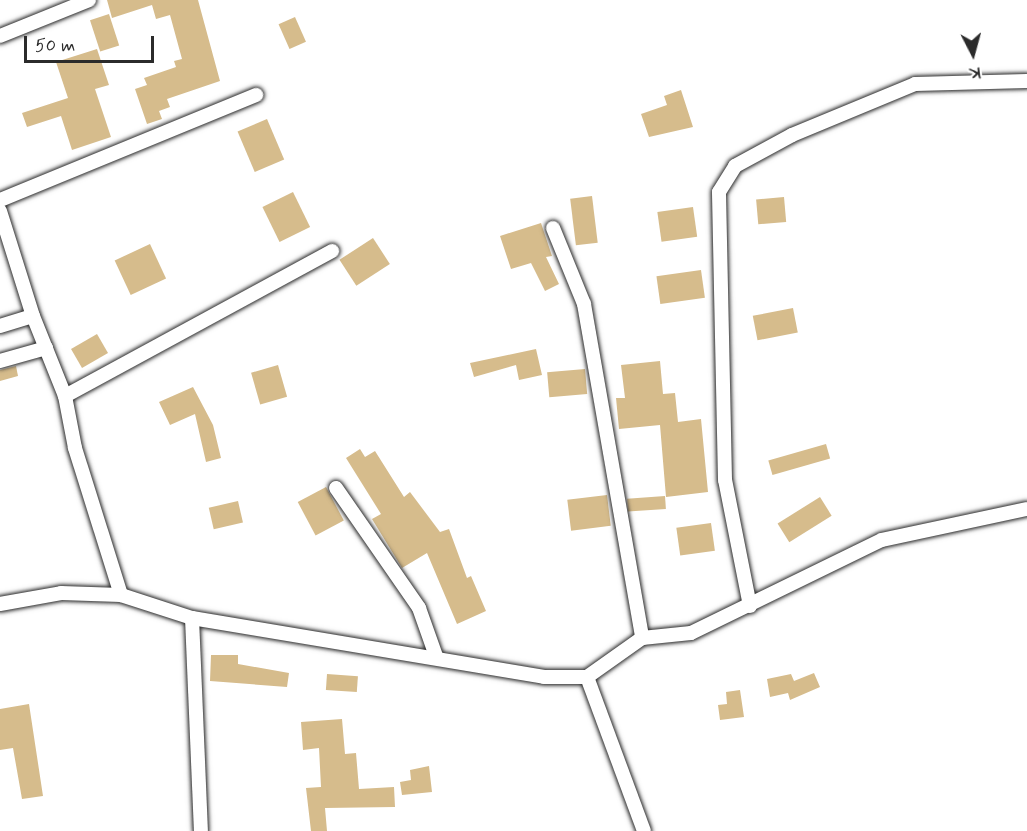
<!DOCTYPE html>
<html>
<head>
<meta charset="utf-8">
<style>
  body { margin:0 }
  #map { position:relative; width:1027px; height:831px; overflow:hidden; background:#fff; font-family:Mynerve,sans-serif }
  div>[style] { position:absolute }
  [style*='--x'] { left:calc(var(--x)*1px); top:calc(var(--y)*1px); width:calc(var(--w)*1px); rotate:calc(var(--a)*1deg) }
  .building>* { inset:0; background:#d6bc8c; transform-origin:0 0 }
  .roads { filter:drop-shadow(0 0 2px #2b2b2b) drop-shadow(0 0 2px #2b2b2b) }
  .minor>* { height:14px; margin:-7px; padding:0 7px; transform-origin:7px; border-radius:7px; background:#fff }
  span { translate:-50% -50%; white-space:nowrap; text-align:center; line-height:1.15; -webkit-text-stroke:4.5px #fff; paint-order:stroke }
  .north { position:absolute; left:943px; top:24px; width:60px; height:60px; -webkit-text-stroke:4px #fff; paint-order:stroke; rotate:174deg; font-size:16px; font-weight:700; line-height:24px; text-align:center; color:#2b2b2b }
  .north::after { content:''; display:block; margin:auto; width:21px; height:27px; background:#2b2b2b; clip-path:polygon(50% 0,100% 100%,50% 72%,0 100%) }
  .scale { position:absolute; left:24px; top:36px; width:130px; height:27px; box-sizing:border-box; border:3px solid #2b2b2b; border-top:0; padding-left:8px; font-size:18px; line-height:21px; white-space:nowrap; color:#2b2b2b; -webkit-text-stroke:4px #fff; paint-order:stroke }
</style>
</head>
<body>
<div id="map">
  <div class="building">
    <div style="clip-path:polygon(107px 0,198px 0,220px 81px,167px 99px,170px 107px,159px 111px,162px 119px,147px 124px,135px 89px,147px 85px,144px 78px,176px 67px,174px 61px,182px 59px,170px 15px,156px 19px,152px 5px,112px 18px)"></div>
    <div style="left:109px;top:14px;width:33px;height:20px;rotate:72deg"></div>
    <div style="left:295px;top:17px;width:27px;height:18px;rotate:66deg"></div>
    <div style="clip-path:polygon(97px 49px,109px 85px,95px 89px,111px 137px,72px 150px,61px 116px,27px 127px,22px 113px,68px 98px,56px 62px)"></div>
    <div style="clip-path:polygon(681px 90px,693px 127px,649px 137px,641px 114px,667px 105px,664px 96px)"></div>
    <div style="left:267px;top:119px;width:44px;height:32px;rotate:67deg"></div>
    <div style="left:293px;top:192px;width:39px;height:34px;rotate:64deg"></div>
    <div style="left:592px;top:196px;width:47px;height:22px;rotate:83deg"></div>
    <div style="left:784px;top:197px;width:25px;height:28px;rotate:85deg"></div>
    <div style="left:693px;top:207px;width:30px;height:36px;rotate:82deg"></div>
    <div style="clip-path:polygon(541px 223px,552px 256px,546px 257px,559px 284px,545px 291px,531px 263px,511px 269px,500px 236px)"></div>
    <div style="left:373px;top:238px;width:31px;height:40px;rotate:57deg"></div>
    <div style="left:150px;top:244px;width:38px;height:39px;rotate:65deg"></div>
    <div style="left:701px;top:270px;width:28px;height:45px;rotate:82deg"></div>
    <div style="left:793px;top:308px;width:25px;height:41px;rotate:79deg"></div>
    <div style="left:97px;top:334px;width:22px;height:30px;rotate:60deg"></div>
    <div style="clip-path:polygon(536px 349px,542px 375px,519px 380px,516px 365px,474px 377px,470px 363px)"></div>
    <div style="clip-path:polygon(660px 361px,663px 394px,675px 393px,678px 422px,701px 419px,708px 492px,666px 497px,660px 425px,619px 429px,616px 398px,625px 398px,621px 365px)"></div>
    <div style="left:278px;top:365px;width:33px;height:28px;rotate:74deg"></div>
    <div style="clip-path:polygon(16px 366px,18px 376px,0 381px,0 370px)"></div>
    <div style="left:585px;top:369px;width:25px;height:38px;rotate:85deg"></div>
    <div style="clip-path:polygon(193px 387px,213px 425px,221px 458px,206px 462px,195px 414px,170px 425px,159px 402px)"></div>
    <div style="left:826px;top:444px;width:15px;height:60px;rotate:74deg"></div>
    <div style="clip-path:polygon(360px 449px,365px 457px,375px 451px,404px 497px,410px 492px,440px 532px,449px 529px,467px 578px,471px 576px,486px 611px,457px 624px,427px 553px,402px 568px,372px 519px,381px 514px,346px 458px)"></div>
    <div style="left:326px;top:487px;width:38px;height:32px;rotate:62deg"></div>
    <div style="left:607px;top:495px;width:31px;height:40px;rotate:83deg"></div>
    <div style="left:665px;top:496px;width:13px;height:38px;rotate:86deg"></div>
    <div style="left:820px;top:497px;width:22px;height:50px;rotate:58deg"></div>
    <div style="left:238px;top:501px;width:22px;height:30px;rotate:77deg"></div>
    <div style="left:711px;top:523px;width:28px;height:35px;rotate:82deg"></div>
    <div style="clip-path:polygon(211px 655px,238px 655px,238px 664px,289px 673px,287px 687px,210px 681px)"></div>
    <div style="clip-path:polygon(814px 673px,820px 687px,790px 700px,788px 693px,770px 697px,767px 679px,791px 674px,794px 681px)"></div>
    <div style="left:327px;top:674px;width:31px;height:16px;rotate:4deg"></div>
    <div style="clip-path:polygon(740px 690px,744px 717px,720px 720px,718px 705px,727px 704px,726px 692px)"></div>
    <div style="clip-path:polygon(29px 704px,43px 796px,22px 799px,13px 748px,0 750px,0 709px)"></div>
    <div style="clip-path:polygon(342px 719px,345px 754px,356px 753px,359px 789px,394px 787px,395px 807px,325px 808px,327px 831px,311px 831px,306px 788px,321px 787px,319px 748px,303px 750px,301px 722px)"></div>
    <div style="clip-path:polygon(429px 766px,432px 792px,402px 795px,400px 782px,411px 780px,410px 770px)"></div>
  </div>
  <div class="roads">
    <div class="minor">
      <div style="--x:0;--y:36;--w:96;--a:-22"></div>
      <div style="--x:0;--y:200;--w:277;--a:-22.3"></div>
      <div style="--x:0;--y:211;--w:110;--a:72.6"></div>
      <div style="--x:33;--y:316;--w:86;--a:68.2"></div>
      <div style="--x:65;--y:396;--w:53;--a:79.1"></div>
      <div style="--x:75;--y:448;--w:154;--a:72.6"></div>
      <div style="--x:553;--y:228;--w:82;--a:67.8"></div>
      <div style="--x:584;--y:304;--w:339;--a:80.1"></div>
      <div style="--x:0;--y:326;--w:34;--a:-17"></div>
      <div style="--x:0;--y:361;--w:48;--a:-15.8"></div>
      <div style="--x:65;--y:396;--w:304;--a:-28.5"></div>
      <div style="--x:336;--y:488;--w:146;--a:55.3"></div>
      <div style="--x:419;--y:608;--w:51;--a:70.5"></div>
      <div style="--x:0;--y:604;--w:62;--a:-10.2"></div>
      <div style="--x:61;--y:593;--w:60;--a:1.9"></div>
      <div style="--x:121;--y:595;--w:75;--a:17.9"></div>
      <div style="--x:192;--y:618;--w:357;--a:9.5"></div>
      <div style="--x:544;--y:677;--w:43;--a:0"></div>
      <div style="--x:587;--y:677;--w:67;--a:-35.3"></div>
      <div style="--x:642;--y:638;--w:49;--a:-5.8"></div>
      <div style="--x:691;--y:633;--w:212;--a:-26"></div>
      <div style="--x:882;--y:540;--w:148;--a:-12.1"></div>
      <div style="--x:750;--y:606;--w:128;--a:-101.2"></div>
      <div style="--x:725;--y:480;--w:288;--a:-91.2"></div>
      <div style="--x:719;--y:192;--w:31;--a:-58"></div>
      <div style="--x:735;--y:166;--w:65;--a:-28.5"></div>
      <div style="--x:792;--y:135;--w:133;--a:-22.5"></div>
      <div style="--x:915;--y:84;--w:112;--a:-1.5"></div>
      <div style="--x:192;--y:618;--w:213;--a:87.6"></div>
      <div style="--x:587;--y:677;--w:164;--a:69.7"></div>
    </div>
  </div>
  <div class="north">K</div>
  <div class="scale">50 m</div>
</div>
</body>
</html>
